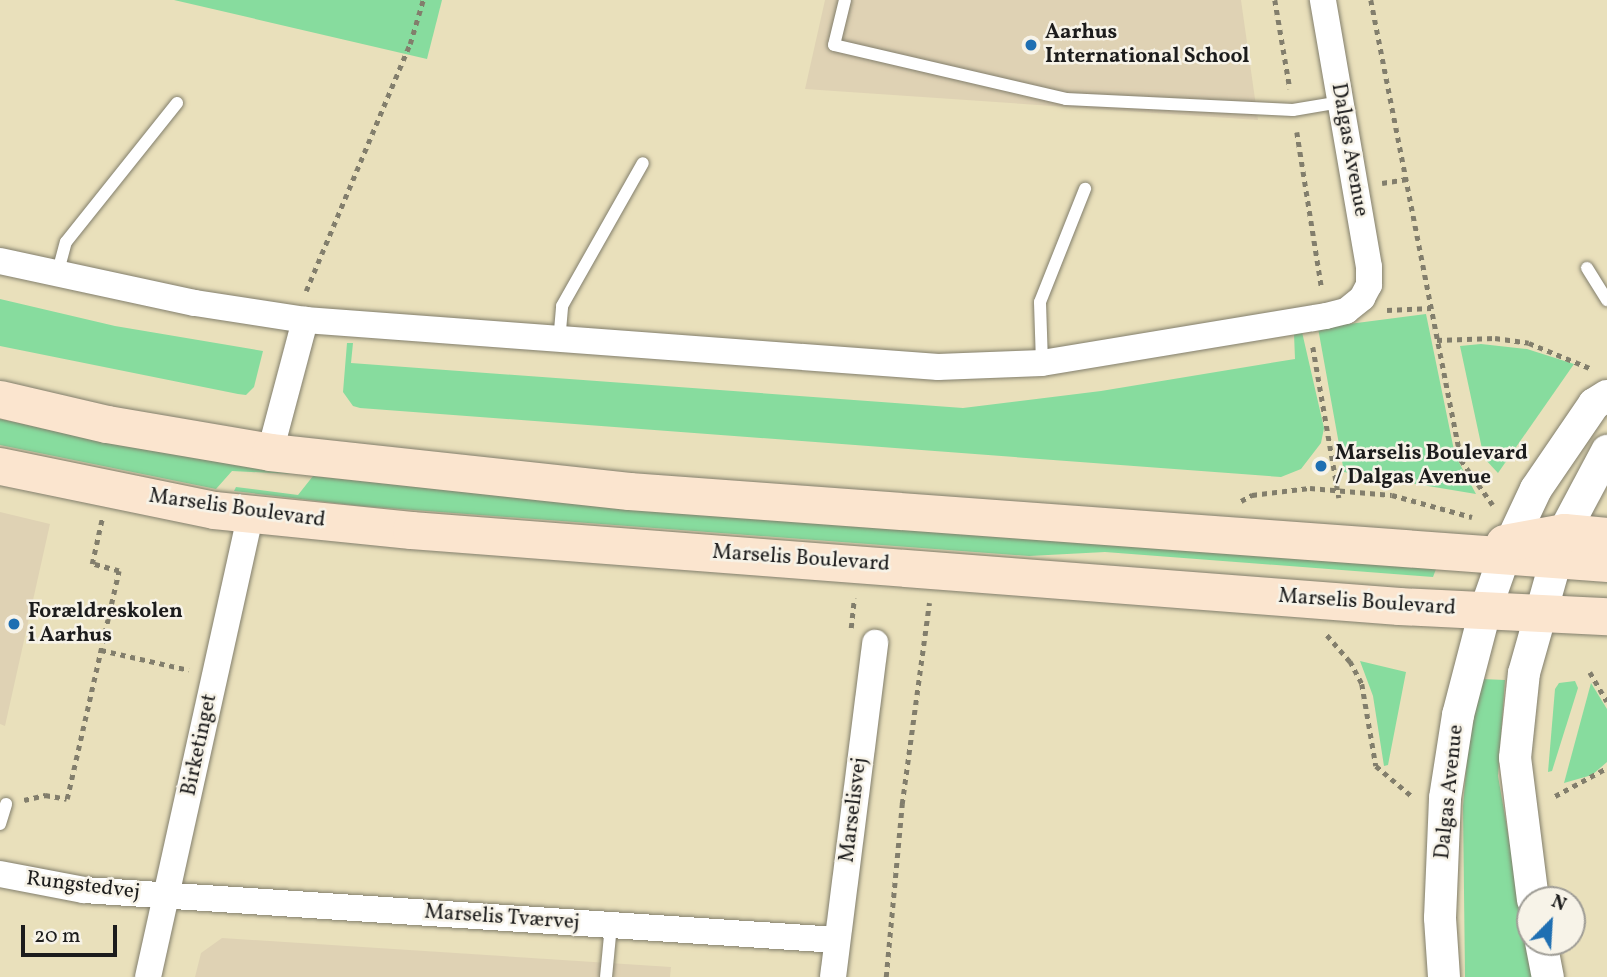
<!DOCTYPE html>
<html>
<head>
<meta charset="utf-8">
<style>
  body { margin:0 }
  #map { position:relative; width:1607px; height:977px; overflow:hidden; background:#e9e0bb; font-family:Vollkorn,serif }
  div>[style] { position:absolute }
  [style*='--x'] { left:calc(var(--x)*1px); top:calc(var(--y)*1px); width:calc(var(--w)*1px); rotate:calc(var(--a)*1deg) }
  .built>* { inset:0; background:#dfd2b4 }
  .green>* { inset:0; background:#87dc9e }
  .path>* { height:4.5px; margin-top:-2.25px; transform-origin:0; background:repeating-linear-gradient(90deg,#827e6c 0 5px,transparent 0 10px) }
  .roads { filter:drop-shadow(0 0 2px #827e6c) drop-shadow(0 0 2px #827e6c) }
  .service>* { height:12px; margin:-6px; padding:0 6px; transform-origin:6px; border-radius:6px; background:#fff }
  .minor>* { height:26px; margin:-13px; padding:0 13px; transform-origin:13px; border-radius:13px; background:#fff }
  .tertiary>* { height:32px; margin:-16px; padding:0 16px; transform-origin:16px; border-radius:16px; background:#fff }
  .secondary>* { height:37px; margin:-18.5px; padding:0 18.5px; transform-origin:18.5px; border-radius:18.5px; background:#fbe5cf }
  .dots>* { width:19px; height:19px; translate:-50% -50%; box-sizing:border-box; border:4px solid #f7f3e8; border-radius:50% }
  span { translate:-50% -50%; white-space:nowrap; text-align:center; line-height:1.15; -webkit-text-stroke:5px #f7f3e8; paint-order:stroke }
  .poi-label { font-size:21px; color:#1c1c1c; font-weight:700 }
  .left { translate:0 -50%; text-align:left }
  .street-label { font-size:21px; color:#1c1c1c }
  .north { position:absolute; left:1516px; top:886px; width:70px; height:70px; box-sizing:border-box; background:#f7f3e8; border:2px solid #9f9d96; border-radius:50%; rotate:24deg; font-size:19px; font-weight:700; line-height:28px; text-align:center; color:#1c1c1c }
  .north::after { content:''; display:block; margin:auto; width:24px; height:32px; background:#1f6fb2; clip-path:polygon(50% 0,100% 100%,50% 72%,0 100%) }
  .scale { position:absolute; left:21px; top:925px; width:96px; height:32px; box-sizing:border-box; border:4px solid #1c1c1c; border-top:0; padding-left:9px; font-size:21px; line-height:24px; white-space:nowrap; color:#1c1c1c; -webkit-text-stroke:5px #f7f3e8; paint-order:stroke }
</style>
</head>
<body>
<div id="map">
  <div class="built">
    <div style="clip-path:polygon(825px 0,1241px 0,1258px 120px,805px 89px)"></div>
    <div style="clip-path:polygon(0 512px,50px 524px,5px 726px,0 724px)"></div>
    <div style="clip-path:polygon(222px 938px,671px 967px,670px 977px,195px 977px,201px 953px)"></div>
  </div>
  <div class="green">
    <div style="clip-path:polygon(174px 0,442px 0,427px 59px)"></div>
    <div style="clip-path:polygon(0 299px,115px 326px,263px 351px,254px 387px,246px 395px,238px 394px,0 346px)"></div>
    <div style="clip-path:polygon(1426px 314px,1455px 455px,1476px 494px,1344px 472px,1318px 328px)"></div>
    <div style="clip-path:polygon(1302px 332px,1324px 428px,1321px 443px,1301px 469px,1281px 477px,360px 408px,353px 406px,343px 392px,347px 343px,353px 343px,351px 363px,963px 408px,1101px 391px,1295px 359px,1294px 334px)"></div>
    <div style="clip-path:polygon(1481px 344px,1527px 349px,1574px 364px,1498px 473px,1484px 458px,1460px 346px)"></div>
    <div style="clip-path:polygon(0 419px,119px 445px,294px 474px,232px 471px,216px 489px,0 445px)"></div>
    <div style="clip-path:polygon(313px 476px,625px 509px,1436px 569px,1433px 577px,1105px 552px,1029px 556px,360px 506px,234px 491px,236px 487px,298px 495px)"></div>
    <div style="clip-path:polygon(1360px 661px,1406px 672px,1388px 765px,1384px 766px,1373px 696px)"></div>
    <div style="clip-path:polygon(1482px 679px,1505px 680px,1498px 776px,1533px 977px,1465px 977px,1463px 806px,1468px 748px)"></div>
    <div style="clip-path:polygon(1575px 681px,1578px 688px,1552px 771px,1548px 772px,1555px 689px,1559px 683px)"></div>
    <div style="clip-path:polygon(1591px 683px,1607px 709px,1607px 762px,1592px 775px,1564px 783px)"></div>
  </div>
  <div class="path">
    <div style="--x:1275;--y:0;--w:90;--a:80.4"></div>
    <div style="--x:1371;--y:0;--w:469;--a:78.9"></div>
    <div style="--x:1461;--y:460;--w:55;--a:54.6"></div>
    <div style="--x:1297;--y:132;--w:159;--a:81"></div>
    <div style="--x:1382;--y:183;--w:24;--a:-9"></div>
    <div style="--x:306;--y:291;--w:268;--a:-67.2"></div>
    <div style="--x:410;--y:44;--w:46;--a:-73.5"></div>
    <div style="--x:1387;--y:310;--w:44;--a:-2.6"></div>
    <div style="--x:1437;--y:340;--w:58;--a:-2"></div>
    <div style="--x:1495;--y:338;--w:34;--a:8"></div>
    <div style="--x:1529;--y:343;--w:68;--a:22.4"></div>
    <div style="--x:1313;--y:347;--w:153;--a:80.2"></div>
    <div style="--x:1241;--y:501;--w:13;--a:-29"></div>
    <div style="--x:1252;--y:495;--w:58;--a:-6.9"></div>
    <div style="--x:1310;--y:488;--w:82;--a:4.9"></div>
    <div style="--x:1392;--y:495;--w:83;--a:15.4"></div>
    <div style="--x:851;--y:628;--w:30;--a:-84"></div>
    <div style="--x:1327;--y:635;--w:35;--a:49"></div>
    <div style="--x:1350;--y:661;--w:26;--a:62"></div>
    <div style="--x:1362;--y:684;--w:83;--a:80.3"></div>
    <div style="--x:1376;--y:766;--w:48;--a:40"></div>
    <div style="--x:101;--y:650;--w:90;--a:12.8"></div>
    <div style="--x:1590;--y:672;--w:34;--a:60"></div>
    <div style="--x:1555;--y:796;--w:59;--a:-28.3"></div>
    <div style="--x:24;--y:800;--w:22;--a:-13"></div>
    <div style="--x:45;--y:795;--w:22;--a:10"></div>
    <div style="--x:67;--y:799;--w:234;--a:-77.2"></div>
    <div style="--x:119;--y:571;--w:28;--a:-165"></div>
    <div style="--x:92;--y:564;--w:46;--a:-77.5"></div>
    <div style="--x:886;--y:977;--w:174;--a:-84.7"></div>
    <div style="--x:902;--y:804;--w:203;--a:-82.3"></div>
  </div>
  <div class="roads">
    <div class="service">
      <div style="--x:845;--y:0;--w:46;--a:103.7"></div>
      <div style="--x:834;--y:45;--w:238;--a:13.1"></div>
      <div style="--x:1066;--y:99;--w:227;--a:2.8"></div>
      <div style="--x:1293;--y:110;--w:49;--a:-9.5"></div>
      <div style="--x:1587;--y:268;--w:38;--a:58"></div>
      <div style="--x:57;--y:275;--w:34;--a:-75"></div>
      <div style="--x:66;--y:242;--w:178;--a:-51.4"></div>
      <div style="--x:559;--y:342;--w:36;--a:-85"></div>
      <div style="--x:562;--y:306;--w:164;--a:-60.5"></div>
      <div style="--x:1042;--y:363;--w:61;--a:-91.9"></div>
      <div style="--x:1040;--y:302;--w:122;--a:-68.3"></div>
      <div style="--x:0;--y:824;--w:21;--a:-73"></div>
      <div style="--x:606;--y:977;--w:52;--a:-84.5"></div>
    </div>
    <div class="minor">
      <div style="--x:0;--y:261;--w:199;--a:12.2"></div>
      <div style="--x:195;--y:303;--w:111;--a:8.8"></div>
      <div style="--x:305;--y:320;--w:635;--a:4.25"></div>
      <div style="--x:938;--y:367;--w:104;--a:-2.2"></div>
      <div style="--x:1042;--y:363;--w:288;--a:-9.4"></div>
      <div style="--x:1326;--y:316;--w:21;--a:-14"></div>
      <div style="--x:1346;--y:311;--w:21;--a:-39"></div>
      <div style="--x:1362;--y:298;--w:15;--a:-62"></div>
      <div style="--x:1369;--y:285;--w:18;--a:-90"></div>
      <div style="--x:1369;--y:267;--w:271;--a:-99.8"></div>
      <div style="--x:270;--y:452;--w:137;--a:-75.1"></div>
      <div style="--x:0;--y:874;--w:86;--a:10.8"></div>
      <div style="--x:84;--y:890;--w:755;--a:3.8"></div>
      <div style="--x:148;--y:977;--w:474;--a:-77.5"></div>
      <div style="--x:833;--y:977;--w:337;--a:-82.8"></div>
    </div>
    <div class="tertiary">
      <div style="--x:1533;--y:900;--w:143;--a:-97.2"></div>
      <div style="--x:1515;--y:758;--w:85;--a:-84"></div>
      <div style="--x:1524;--y:673;--w:147;--a:-74.2"></div>
      <div style="--x:1564;--y:532;--w:92;--a:-62"></div>
      <div style="--x:1541;--y:942;--w:36;--a:79"></div>
      <div style="--x:1444;--y:977;--w:59;--a:-93.9"></div>
      <div style="--x:1440;--y:918;--w:120;--a:-87.6"></div>
      <div style="--x:1445;--y:798;--w:84;--a:-81.1"></div>
      <div style="--x:1458;--y:715;--w:107;--a:-75.4"></div>
      <div style="--x:1485;--y:611;--w:57;--a:-70.6"></div>
      <div style="--x:1504;--y:557;--w:75;--a:-64.8"></div>
      <div style="--x:1536;--y:489;--w:103;--a:-55.7"></div>
      <div style="--x:1594;--y:404;--w:15;--a:-32"></div>
    </div>
    <div class="secondary">
      <div style="--x:0;--y:399;--w:110;--a:13.2"></div>
      <div style="--x:107;--y:424;--w:165;--a:9.7"></div>
      <div style="--x:270;--y:452;--w:361;--a:6.2"></div>
      <div style="--x:629;--y:491;--w:981;--a:4.21"></div>
      <div style="--x:0;--y:466;--w:218;--a:11.6"></div>
      <div style="--x:214;--y:510;--w:198;--a:5.8"></div>
      <div style="--x:411;--y:530;--w:991;--a:4.4"></div>
      <div style="--x:1399;--y:606;--w:208;--a:2.8"></div>
      <div style="--x:1504;--y:543;--w:61;--a:-10.4"></div>
      <div style="--x:1564;--y:532;--w:43;--a:5.3"></div>
    </div>
  </div>
  <div class="dots">
    <div style="left:1031px;top:45px;background:#1f6fb2"></div>
    <div style="left:1321px;top:466px;background:#1f6fb2"></div>
    <div style="left:14px;top:624px;background:#1f6fb2"></div>
  </div>
  <div class="poi-label">
    <span class="left" style="left:1045px;top:45px">Aarhus<br>International School</span>
    <span class="left" style="left:1335px;top:466px">Marselis Boulevard<br>/ Dalgas Avenue</span>
    <span class="left" style="left:28px;top:624px">Forældreskolen<br>i Aarhus</span>
  </div>
  <div class="street-label">
    <span style="left:1349px;top:150px;rotate:80deg">Dalgas Avenue</span>
    <span style="left:237px;top:509px;rotate:8deg">Marselis Boulevard</span>
    <span style="left:801px;top:559px;rotate:4deg">Marselis Boulevard</span>
    <span style="left:1367px;top:603px;rotate:4deg">Marselis Boulevard</span>
    <span style="left:200px;top:745px;rotate:-78deg">Birketinget</span>
    <span style="left:1450px;top:792px;rotate:-84deg">Dalgas Avenue</span>
    <span style="left:854px;top:810px;rotate:-83deg">Marselisvej</span>
    <span style="left:83px;top:886px;rotate:7deg">Rungstedvej</span>
    <span style="left:502px;top:918px;rotate:4deg">Marselis Tværvej</span>
  </div>
  <div class="north">N</div>
  <div class="scale">20 m</div>
</div>
</body>
</html>
